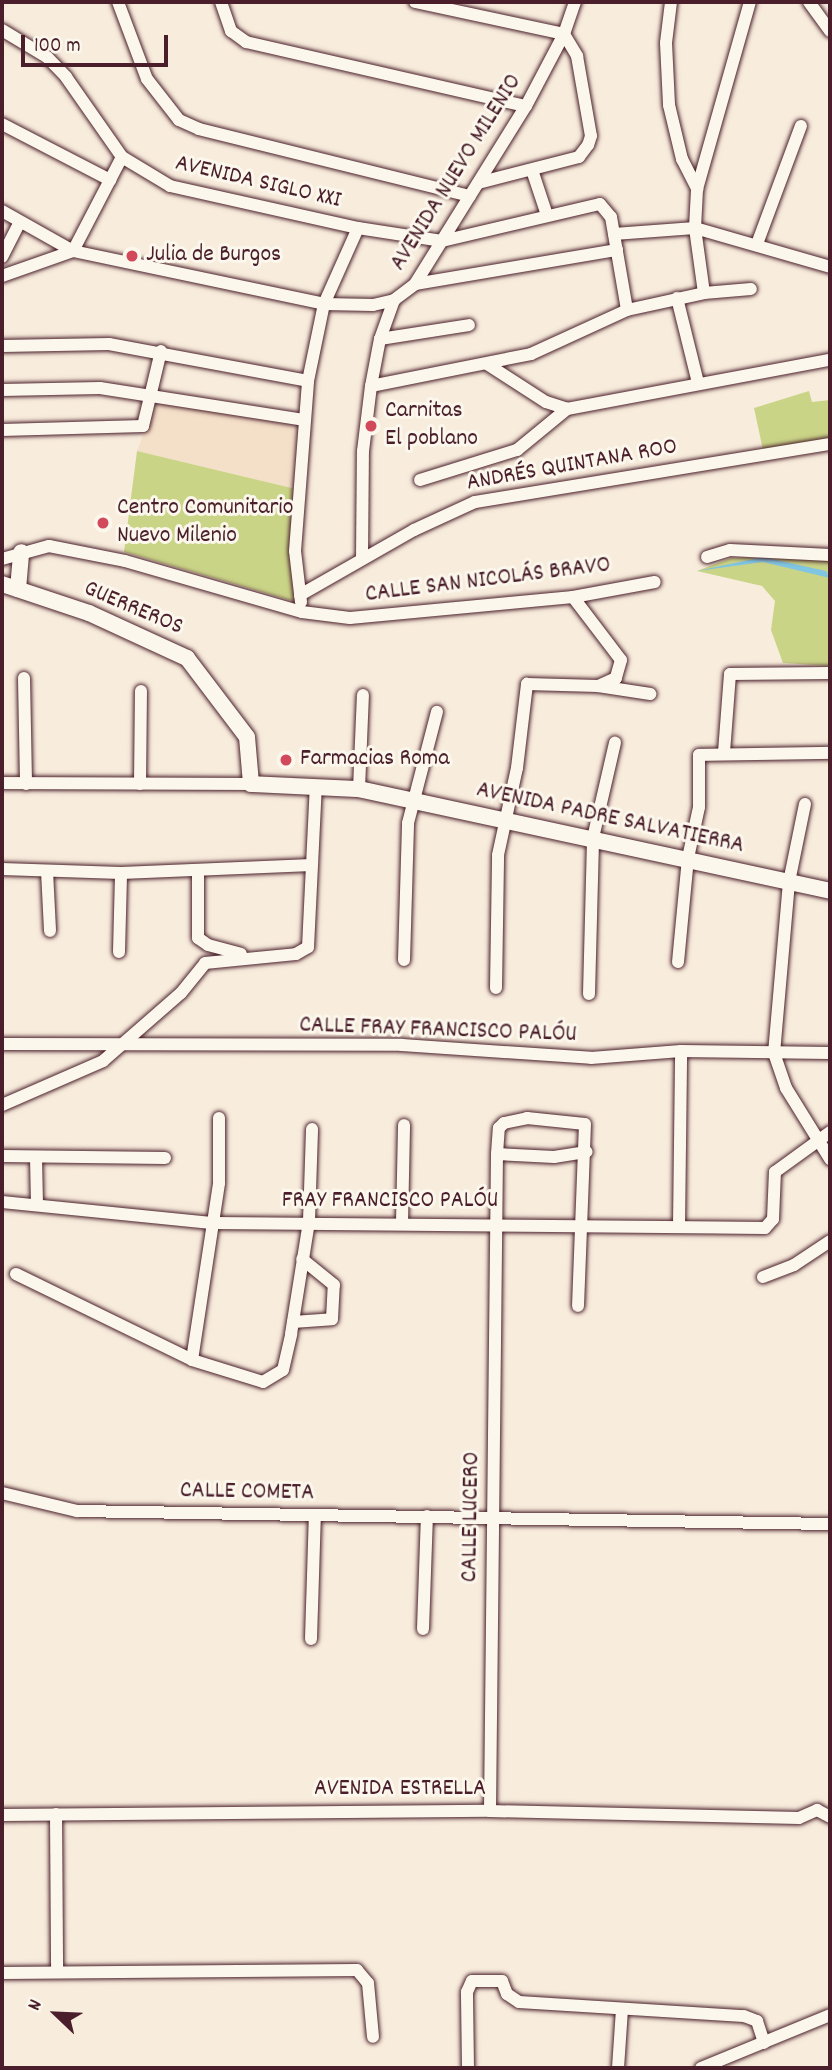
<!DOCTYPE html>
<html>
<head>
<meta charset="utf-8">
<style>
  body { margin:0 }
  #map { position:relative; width:832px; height:2070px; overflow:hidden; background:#f8ecdc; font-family:Dekko,sans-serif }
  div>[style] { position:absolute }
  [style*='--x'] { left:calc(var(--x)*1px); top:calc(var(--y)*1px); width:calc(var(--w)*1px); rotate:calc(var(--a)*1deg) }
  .built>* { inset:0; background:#f4dfc8 }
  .green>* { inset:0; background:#cad487 }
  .water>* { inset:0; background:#80c5e1 }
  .roads { filter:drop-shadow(0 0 2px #4a1f2b) drop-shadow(0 0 2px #4a1f2b) }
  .minor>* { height:12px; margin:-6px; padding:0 6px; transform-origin:6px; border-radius:6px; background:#fbf7ec }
  .major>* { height:16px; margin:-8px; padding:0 8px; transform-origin:8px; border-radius:8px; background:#fbf7ec }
  .dots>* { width:19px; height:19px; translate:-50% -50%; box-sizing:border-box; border:4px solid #fbf7ec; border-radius:50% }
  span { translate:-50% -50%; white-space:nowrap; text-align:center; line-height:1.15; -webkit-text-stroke:6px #fbf7ec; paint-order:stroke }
  .street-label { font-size:24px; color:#4a1f2b }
  .poi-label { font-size:24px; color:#4a1f2b }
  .left { translate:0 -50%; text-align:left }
  .frame { position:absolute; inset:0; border:4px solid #4a1f2b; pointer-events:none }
  .north { position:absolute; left:21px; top:1979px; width:70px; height:70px; -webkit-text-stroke:5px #fbf7ec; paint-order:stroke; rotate:293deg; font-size:19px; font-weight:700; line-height:28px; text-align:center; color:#4a1f2b }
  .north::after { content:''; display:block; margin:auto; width:24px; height:32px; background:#4a1f2b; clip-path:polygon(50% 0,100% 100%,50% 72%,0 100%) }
  .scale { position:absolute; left:21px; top:35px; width:147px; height:32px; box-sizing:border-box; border:4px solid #4a1f2b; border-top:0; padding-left:9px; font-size:21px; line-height:24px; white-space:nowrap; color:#4a1f2b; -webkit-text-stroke:5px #fbf7ec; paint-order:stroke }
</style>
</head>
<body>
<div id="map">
  <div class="built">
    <div style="clip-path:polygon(158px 396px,301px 421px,296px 489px,137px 451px)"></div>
  </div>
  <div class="green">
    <div style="clip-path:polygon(809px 391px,812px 402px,830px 400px,830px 438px,763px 450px,754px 408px)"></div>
    <div style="clip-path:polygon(137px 451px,296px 489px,303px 604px,124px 552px)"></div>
    <div style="clip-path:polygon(830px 557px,830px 666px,783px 663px,771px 630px,775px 601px,762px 586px,697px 571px,731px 558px)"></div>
  </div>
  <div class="water">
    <div style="clip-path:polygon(763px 557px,826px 571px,830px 578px,763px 562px,697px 571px)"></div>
  </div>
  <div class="roads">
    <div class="minor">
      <div style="--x:118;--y:2;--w:82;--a:69.4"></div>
      <div style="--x:147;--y:79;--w:52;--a:52"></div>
      <div style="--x:179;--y:120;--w:22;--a:24"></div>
      <div style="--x:199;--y:129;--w:279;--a:13.9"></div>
      <div style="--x:221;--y:2;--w:31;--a:71"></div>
      <div style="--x:231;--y:31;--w:19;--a:36"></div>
      <div style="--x:246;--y:42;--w:287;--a:12.9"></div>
      <div style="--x:415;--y:2;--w:152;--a:12.1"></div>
      <div style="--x:564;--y:34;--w:26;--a:59"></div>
      <div style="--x:577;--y:56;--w:81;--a:80.1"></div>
      <div style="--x:591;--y:136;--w:9;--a:108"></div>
      <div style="--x:588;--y:145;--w:15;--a:127"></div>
      <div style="--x:579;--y:157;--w:104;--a:165.6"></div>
      <div style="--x:671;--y:2;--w:41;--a:97"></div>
      <div style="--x:666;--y:43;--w:62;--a:87.2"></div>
      <div style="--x:669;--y:105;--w:56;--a:76.5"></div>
      <div style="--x:682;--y:159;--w:34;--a:63"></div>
      <div style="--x:809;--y:2;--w:36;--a:54"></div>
      <div style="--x:2;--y:30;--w:52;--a:31"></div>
      <div style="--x:47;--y:57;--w:28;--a:46"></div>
      <div style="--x:66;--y:77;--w:98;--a:55"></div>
      <div style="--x:122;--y:157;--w:56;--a:31.1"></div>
      <div style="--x:170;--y:186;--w:193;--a:12.6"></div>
      <div style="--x:358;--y:228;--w:85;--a:8.8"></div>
      <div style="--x:442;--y:241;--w:162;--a:-13.2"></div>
      <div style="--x:600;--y:204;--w:17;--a:50"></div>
      <div style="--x:611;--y:217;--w:94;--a:80.2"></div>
      <div style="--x:2;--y:124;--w:122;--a:27.4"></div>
      <div style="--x:532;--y:170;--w:47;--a:71.6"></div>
      <div style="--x:2;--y:211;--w:81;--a:29.4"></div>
      <div style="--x:73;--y:251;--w:106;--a:-62.5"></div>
      <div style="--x:614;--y:234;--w:81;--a:-4.2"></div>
      <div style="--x:695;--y:228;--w:141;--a:16.1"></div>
      <div style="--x:757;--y:244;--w:126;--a:-69.6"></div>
      <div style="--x:2;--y:257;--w:39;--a:-63"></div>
      <div style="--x:2;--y:276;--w:75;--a:-19.4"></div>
      <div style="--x:73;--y:251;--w:257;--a:11.9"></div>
      <div style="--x:324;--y:304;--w:49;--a:1.2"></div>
      <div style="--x:373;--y:305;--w:22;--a:-13"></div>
      <div style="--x:394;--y:300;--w:26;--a:-37"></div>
      <div style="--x:415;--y:284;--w:210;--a:-58.1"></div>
      <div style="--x:526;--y:106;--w:81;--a:-62.2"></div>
      <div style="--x:564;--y:34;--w:34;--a:-71"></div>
      <div style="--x:415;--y:284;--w:205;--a:-9.6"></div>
      <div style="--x:704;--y:293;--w:66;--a:-97.9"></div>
      <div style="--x:695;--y:228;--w:39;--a:-87"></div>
      <div style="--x:697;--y:189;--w:194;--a:-74.2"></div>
      <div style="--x:677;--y:298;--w:88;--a:76.1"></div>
      <div style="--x:380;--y:339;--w:90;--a:-8.9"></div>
      <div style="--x:2;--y:346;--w:107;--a:-1.1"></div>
      <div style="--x:109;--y:344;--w:202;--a:10.5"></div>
      <div style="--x:487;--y:364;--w:70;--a:32.8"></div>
      <div style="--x:546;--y:402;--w:22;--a:18"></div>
      <div style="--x:567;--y:409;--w:268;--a:-10.6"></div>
      <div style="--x:371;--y:386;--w:163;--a:-11.3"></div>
      <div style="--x:531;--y:354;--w:106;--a:-24.6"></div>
      <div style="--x:627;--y:310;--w:79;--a:-12.4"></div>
      <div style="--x:704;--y:293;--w:47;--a:-4.9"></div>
      <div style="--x:2;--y:390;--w:98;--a:-1.2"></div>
      <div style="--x:100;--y:388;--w:206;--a:8.9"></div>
      <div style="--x:2;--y:430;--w:141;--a:-1.6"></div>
      <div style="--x:143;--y:426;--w:77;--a:-76.5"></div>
      <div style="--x:420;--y:480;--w:102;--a:-17.2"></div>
      <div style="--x:517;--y:450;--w:65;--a:-39.4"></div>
      <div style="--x:707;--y:557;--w:24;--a:-17"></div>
      <div style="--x:730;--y:550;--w:100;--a:2.9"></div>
      <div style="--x:2;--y:559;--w:49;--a:-15.5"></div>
      <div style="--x:49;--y:546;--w:77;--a:11.2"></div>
      <div style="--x:125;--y:561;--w:184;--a:16.1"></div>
      <div style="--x:302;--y:612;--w:48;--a:7.1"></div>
      <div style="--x:350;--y:618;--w:224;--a:-5.4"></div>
      <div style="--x:573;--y:597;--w:83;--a:-10.4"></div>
      <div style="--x:362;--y:559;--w:108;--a:-89.5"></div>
      <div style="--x:363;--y:451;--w:65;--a:-83"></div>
      <div style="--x:371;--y:386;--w:48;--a:-79.2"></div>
      <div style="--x:380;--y:339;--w:41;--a:-70.3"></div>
      <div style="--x:300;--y:595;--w:131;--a:-29.7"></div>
      <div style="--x:414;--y:530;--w:67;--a:-24.7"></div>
      <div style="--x:475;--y:502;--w:360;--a:-9.3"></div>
      <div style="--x:573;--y:597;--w:79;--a:52.7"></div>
      <div style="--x:621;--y:660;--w:19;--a:106"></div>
      <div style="--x:616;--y:678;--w:20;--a:156"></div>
      <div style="--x:301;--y:602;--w:51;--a:-96.7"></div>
      <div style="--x:295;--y:551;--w:170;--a:-85.6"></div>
      <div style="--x:308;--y:381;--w:79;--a:-78.3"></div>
      <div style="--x:324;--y:304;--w:83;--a:-65.9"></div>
      <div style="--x:24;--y:678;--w:106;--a:88.9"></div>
      <div style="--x:724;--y:752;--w:78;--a:-85.6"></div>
      <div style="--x:730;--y:674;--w:100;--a:-0.6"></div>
      <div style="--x:2;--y:783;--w:249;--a:0.2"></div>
      <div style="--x:140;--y:784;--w:93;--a:-89.4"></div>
      <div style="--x:359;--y:789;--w:94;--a:-87.6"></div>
      <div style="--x:805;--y:804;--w:80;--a:101.6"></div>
      <div style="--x:789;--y:882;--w:172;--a:95"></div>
      <div style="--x:774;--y:1053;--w:37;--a:71"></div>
      <div style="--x:786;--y:1088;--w:84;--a:58.2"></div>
      <div style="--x:2;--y:869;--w:119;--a:1.9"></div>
      <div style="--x:121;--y:873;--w:191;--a:-2.4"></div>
      <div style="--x:47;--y:871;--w:60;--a:87.1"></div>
      <div style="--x:198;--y:871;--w:67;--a:90"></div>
      <div style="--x:198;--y:938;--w:12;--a:35"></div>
      <div style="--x:208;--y:945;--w:34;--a:15"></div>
      <div style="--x:119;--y:952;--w:79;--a:-88.5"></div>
      <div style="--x:404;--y:960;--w:137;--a:-88.3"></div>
      <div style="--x:408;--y:823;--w:115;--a:-75.4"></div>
      <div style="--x:678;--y:962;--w:104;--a:-84.5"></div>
      <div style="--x:688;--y:858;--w:52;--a:-77.8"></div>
      <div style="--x:699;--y:807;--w:52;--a:-90"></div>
      <div style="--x:699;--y:755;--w:131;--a:-0.9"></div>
      <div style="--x:496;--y:988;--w:133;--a:-89.1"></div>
      <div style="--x:498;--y:855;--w:89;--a:-77.7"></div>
      <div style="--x:517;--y:768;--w:85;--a:-83.2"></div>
      <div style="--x:527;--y:684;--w:71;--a:1.6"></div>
      <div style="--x:598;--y:686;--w:53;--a:8.7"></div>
      <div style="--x:589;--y:994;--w:156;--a:-88.5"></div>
      <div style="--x:593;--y:838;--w:98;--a:-77"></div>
      <div style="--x:2;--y:1044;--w:400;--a:0.1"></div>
      <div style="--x:402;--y:1045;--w:189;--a:3.9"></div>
      <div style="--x:591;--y:1058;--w:90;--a:-4.4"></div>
      <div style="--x:681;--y:1051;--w:149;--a:0.8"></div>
      <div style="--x:2;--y:1105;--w:110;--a:-23.5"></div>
      <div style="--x:103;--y:1061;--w:103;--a:-41.1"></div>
      <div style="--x:181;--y:993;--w:38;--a:-51"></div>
      <div style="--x:205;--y:963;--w:91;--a:-5.6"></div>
      <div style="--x:296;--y:954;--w:14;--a:-30"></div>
      <div style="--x:308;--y:947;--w:161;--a:-87.2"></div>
      <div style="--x:497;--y:1154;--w:57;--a:3"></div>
      <div style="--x:554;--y:1157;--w:33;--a:-9"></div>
      <div style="--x:2;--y:1156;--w:163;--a:0.7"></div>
      <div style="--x:36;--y:1157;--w:48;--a:88.8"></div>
      <div style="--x:2;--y:1202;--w:213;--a:5.7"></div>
      <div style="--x:214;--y:1223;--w:551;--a:0.52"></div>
      <div style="--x:765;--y:1228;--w:12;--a:-48"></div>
      <div style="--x:773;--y:1219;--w:47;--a:-87.6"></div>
      <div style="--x:775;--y:1172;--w:68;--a:-36"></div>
      <div style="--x:402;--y:1223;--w:98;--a:-88.8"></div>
      <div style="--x:679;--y:1226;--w:175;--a:-89.3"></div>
      <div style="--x:16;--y:1274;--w:196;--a:26"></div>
      <div style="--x:192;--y:1360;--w:74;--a:17.2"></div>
      <div style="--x:263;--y:1382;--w:23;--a:-31"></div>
      <div style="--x:283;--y:1370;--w:37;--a:-77"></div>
      <div style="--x:291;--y:1334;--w:114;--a:-80.9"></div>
      <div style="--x:309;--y:1221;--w:92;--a:-88.1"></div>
      <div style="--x:763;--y:1277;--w:33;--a:-21"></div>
      <div style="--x:794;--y:1265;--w:43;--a:-33.7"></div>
      <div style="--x:293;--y:1322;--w:39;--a:-4"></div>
      <div style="--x:332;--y:1319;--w:34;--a:-87"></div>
      <div style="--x:334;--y:1285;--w:41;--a:-140.9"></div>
      <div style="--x:192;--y:1360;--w:179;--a:-81.3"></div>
      <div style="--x:219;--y:1183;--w:65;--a:-90"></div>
      <div style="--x:2;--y:1493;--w:77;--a:13.5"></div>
      <div style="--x:77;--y:1511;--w:753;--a:0.99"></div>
      <div style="--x:423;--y:1629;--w:113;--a:-88"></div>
      <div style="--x:311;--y:1639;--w:124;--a:-88.2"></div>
      <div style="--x:490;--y:1811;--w:657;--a:-89.39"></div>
      <div style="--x:497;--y:1154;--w:26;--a:-86"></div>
      <div style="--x:499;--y:1128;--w:7;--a:-45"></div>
      <div style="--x:504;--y:1123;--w:24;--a:-12"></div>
      <div style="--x:527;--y:1118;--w:58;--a:5.9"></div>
      <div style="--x:585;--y:1124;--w:182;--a:92.2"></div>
      <div style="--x:56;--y:1814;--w:156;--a:89.6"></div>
      <div style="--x:2;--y:1815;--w:488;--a:-0.5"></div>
      <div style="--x:490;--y:1811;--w:309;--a:1.3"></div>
      <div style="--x:799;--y:1818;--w:20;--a:-24"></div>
      <div style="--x:817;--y:1810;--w:15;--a:28"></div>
      <div style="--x:2;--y:1973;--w:355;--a:-0.5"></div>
      <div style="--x:357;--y:1970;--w:17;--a:50"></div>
      <div style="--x:368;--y:1983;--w:54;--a:84.7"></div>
      <div style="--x:468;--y:2068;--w:76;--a:-90.8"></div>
      <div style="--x:467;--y:1992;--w:12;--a:-66"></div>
      <div style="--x:472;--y:1981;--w:30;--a:0"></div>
      <div style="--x:502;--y:1981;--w:14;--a:69"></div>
      <div style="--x:507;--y:1994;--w:14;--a:34"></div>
      <div style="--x:519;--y:2002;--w:225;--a:3.6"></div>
      <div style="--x:744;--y:2016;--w:14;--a:21"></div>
      <div style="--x:757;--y:2021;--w:23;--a:72"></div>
      <div style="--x:618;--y:2068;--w:58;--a:-86.1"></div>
      <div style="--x:701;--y:2068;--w:139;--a:-22.3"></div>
    </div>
    <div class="major">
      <div style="--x:2;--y:584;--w:92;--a:18.4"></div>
      <div style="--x:89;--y:613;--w:108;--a:24.7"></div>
      <div style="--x:187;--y:658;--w:99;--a:52.8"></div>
      <div style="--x:247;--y:737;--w:47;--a:85.1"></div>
      <div style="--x:251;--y:784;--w:108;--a:2.7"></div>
      <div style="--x:359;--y:789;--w:482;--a:12.2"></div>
      <div style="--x:18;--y:589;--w:37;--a:-85"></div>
    </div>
  </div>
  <div class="dots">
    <div style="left:132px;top:256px;background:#d1495b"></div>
    <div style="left:371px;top:426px;background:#d1495b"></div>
    <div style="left:103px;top:523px;background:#d1495b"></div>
    <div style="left:286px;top:760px;background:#d1495b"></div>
  </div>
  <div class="street-label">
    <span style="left:457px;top:173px;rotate:-58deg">AVENIDA NUEVO MILENIO</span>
    <span style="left:258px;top:183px;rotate:13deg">AVENIDA SIGLO XXI</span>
    <span style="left:572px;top:466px;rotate:-10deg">ANDRÉS QUINTANA ROO</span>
    <span style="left:488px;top:581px;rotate:-7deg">CALLE SAN NICOLÁS BRAVO</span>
    <span style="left:133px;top:609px;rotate:23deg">GUERREROS</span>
    <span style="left:610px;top:819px;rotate:12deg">AVENIDA PADRE SALVATIERRA</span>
    <span style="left:438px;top:1031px;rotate:2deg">CALLE FRAY FRANCISCO PALÓU</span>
    <span style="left:390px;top:1202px">FRAY FRANCISCO PALÓU</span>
    <span style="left:247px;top:1493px;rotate:1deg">CALLE COMETA</span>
    <span style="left:472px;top:1517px;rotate:-89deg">CALLE LUCERO</span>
    <span style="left:400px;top:1790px">AVENIDA ESTRELLA</span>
  </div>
  <div class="poi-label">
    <span class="left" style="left:146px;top:256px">Julia de Burgos</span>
    <span class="left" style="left:385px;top:426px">Carnitas<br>El poblano</span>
    <span class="left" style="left:117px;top:523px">Centro Comunitario<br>Nuevo Milenio</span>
    <span class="left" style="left:300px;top:760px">Farmacias Roma</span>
  </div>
  <div class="frame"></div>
  <div class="north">N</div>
  <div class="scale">100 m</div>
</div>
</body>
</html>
